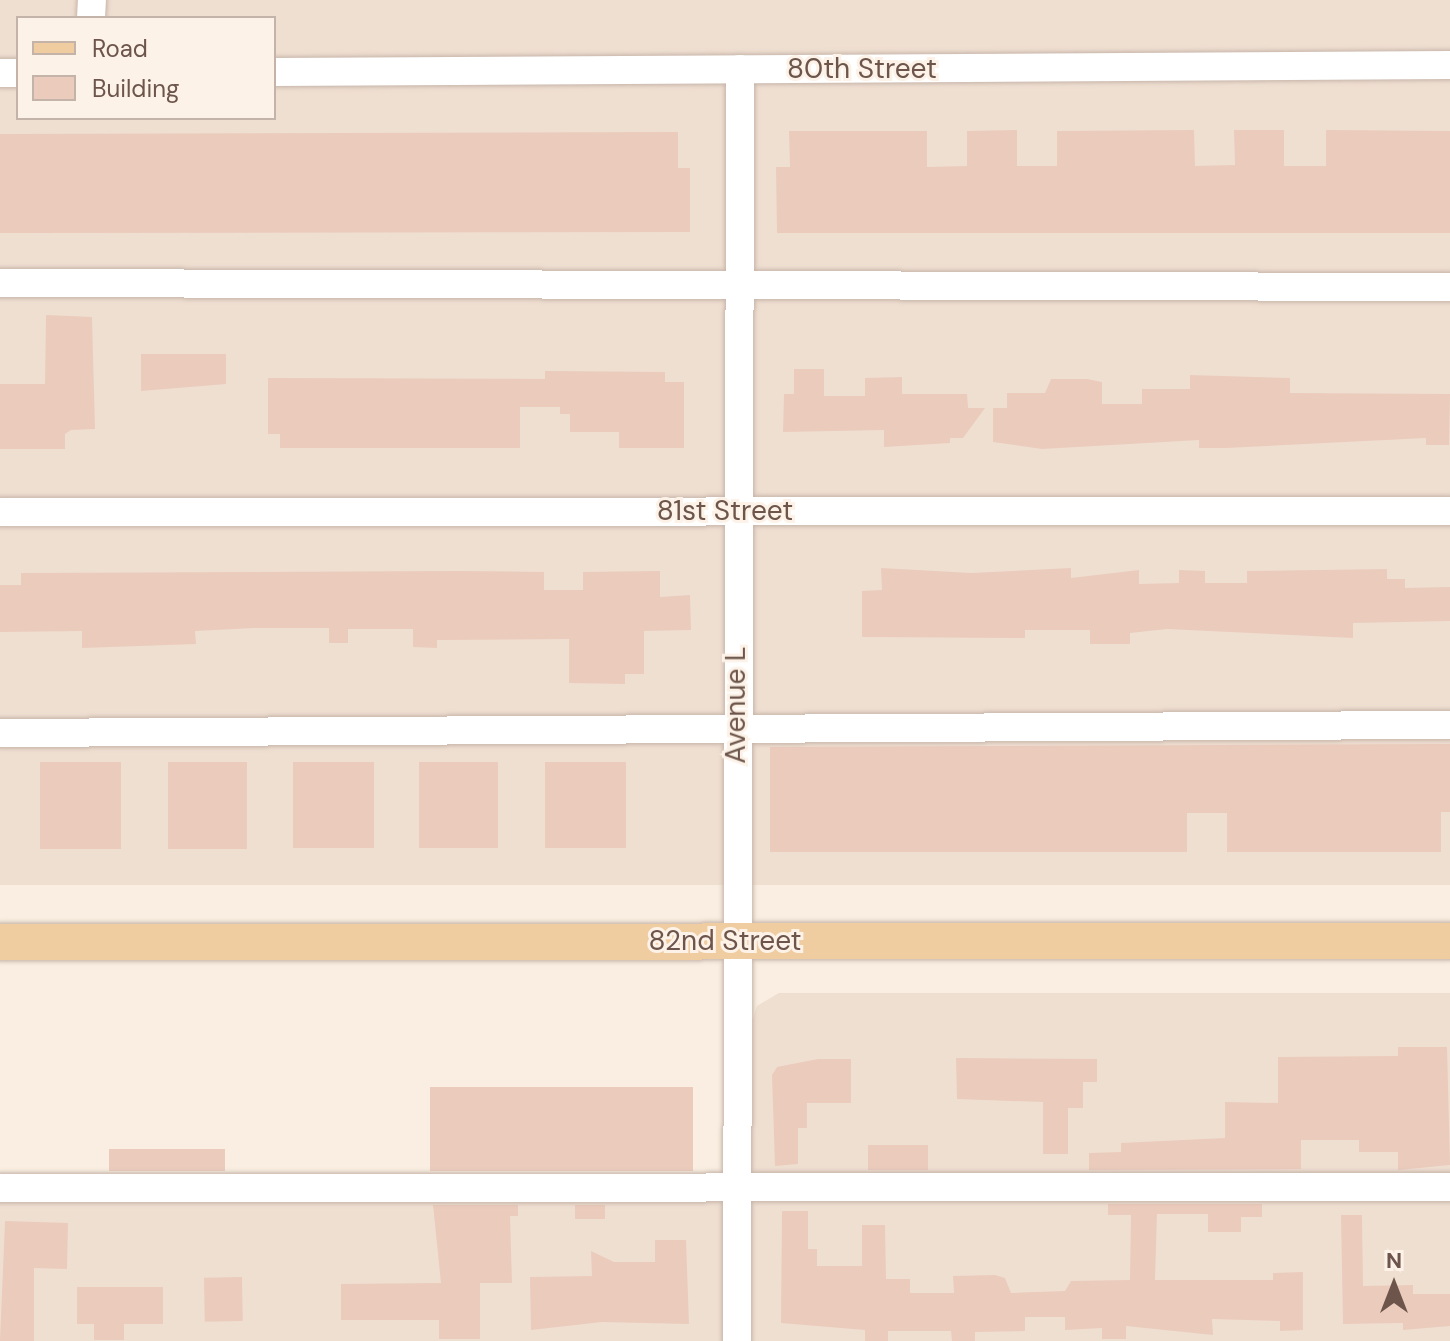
<!DOCTYPE html>
<html>
<head>
<meta charset="utf-8">
<style>
  body { margin:0 }
  #map { position:relative; width:1450px; height:1341px; overflow:hidden; background:#f9eee1; font-family:"DM Sans",sans-serif }
  div>[style] { position:absolute }
  [style*='--x'] { left:calc(var(--x)*1px); top:calc(var(--y)*1px); width:calc(var(--w)*1px); rotate:calc(var(--a)*1deg) }
  .residential>* { inset:0; background:#efdfd1 }
  .building>* { inset:0; background:#ebcbbc; transform-origin:0 0 }
  .roads { filter:drop-shadow(0 0 2px #c7b5aa) drop-shadow(0 0 2px #c7b5aa) }
  .minor>* { height:28px; margin:-14px; padding:0 14px; transform-origin:14px; border-radius:14px; background:#fff }
  .major>* { height:36px; margin:-18px; padding:0 18px; transform-origin:18px; border-radius:18px; background:#f0cca1 }
  span { translate:-50% -50%; white-space:nowrap; text-align:center; line-height:1.15; -webkit-text-stroke:6px #fcf2e7; paint-order:stroke }
  .street-label { font-size:28px; color:#6d554b }
  .legend { position:absolute; left:16px; top:16px; width:260px; height:104px; box-sizing:border-box; background:#fcf2e7; border:2px solid #c3b3a9; margin:0; padding:10px 14px; list-style:none; font-size:24px; color:#6d554b }
  .legend li { display:flex; align-items:center; gap:16px; height:40px }
  .legend b { width:40px; border:2px solid #c3b3a9 }
  .north { position:absolute; left:1354px; top:1245px; width:80px; height:80px; -webkit-text-stroke:6px #fcf2e7; paint-order:stroke; rotate:0deg; font-size:22px; font-weight:700; line-height:32px; text-align:center; color:#6d554b }
  .north::after { content:''; display:block; margin:auto; width:28px; height:36px; background:#6d554b; clip-path:polygon(50% 0,100% 100%,50% 72%,0 100%) }
</style>
</head>
<body>
<div id="map">
  <div class="residential">
    <div style="clip-path:polygon(evenodd,0 0,1450px 0,1450px 885px,0 885px,0 0,18px 18px,274px 18px,274px 118px,18px 118px,18px 18px)"></div>
    <div style="clip-path:polygon(779px 993px,1450px 993px,1450px 1341px,0 1341px,0 1200px,743px 1200px,747px 1035px,757px 1006px)"></div>
  </div>
  <div class="building">
    <div style="clip-path:polygon(1017px 130px,1017px 166px,1057px 166px,1057px 131px,1194px 130px,1195px 166px,1235px 165px,1234px 130px,1284px 130px,1284px 166px,1326px 166px,1326px 130px,1450px 131px,1450px 233px,777px 233px,776px 167px,790px 167px,789px 131px,927px 131px,927px 167px,967px 166px,967px 131px)"></div>
    <div style="clip-path:polygon(678px 132px,678px 168px,690px 168px,690px 232px,0 233px,0 134px)"></div>
    <div style="clip-path:polygon(46px 315px,92px 317px,95px 429px,71px 430px,65px 434px,65px 449px,0 449px,0 384px,45px 384px)"></div>
    <div style="clip-path:polygon(141px 354px,226px 354px,226px 384px,141px 391px)"></div>
    <div style="clip-path:polygon(794px 369px,824px 369px,824px 396px,865px 396px,865px 378px,902px 377px,902px 394px,967px 394px,968px 408px,985px 408px,963px 438px,950px 438px,950px 443px,884px 447px,884px 430px,783px 432px,784px 394px,794px 394px)"></div>
    <div style="clip-path:polygon(545px 371px,665px 372px,665px 382px,684px 382px,684px 448px,619px 448px,619px 432px,570px 432px,570px 414px,560px 414px,560px 407px,520px 407px,520px 448px,280px 448px,280px 434px,268px 434px,268px 378px,545px 379px)"></div>
    <div style="clip-path:polygon(1190px 375px,1290px 378px,1290px 393px,1450px 394px,1449px 445px,1426px 445px,1426px 438px,1226px 448px,1199px 448px,1199px 440px,1042px 449px,993px 442px,993px 408px,1007px 408px,1007px 393px,1045px 393px,1051px 379px,1087px 379px,1102px 382px,1102px 404px,1142px 404px,1142px 389px,1190px 389px)"></div>
    <div style="clip-path:polygon(881px 568px,971px 573px,1071px 568px,1071px 578px,1139px 570px,1139px 584px,1179px 583px,1179px 570px,1205px 571px,1205px 583px,1247px 583px,1247px 571px,1387px 569px,1387px 579px,1405px 579px,1405px 588px,1450px 587px,1450px 621px,1353px 623px,1353px 638px,1167px 629px,1130px 633px,1130px 644px,1090px 644px,1090px 630px,1025px 630px,1025px 638px,862px 637px,862px 591px,882px 590px)"></div>
    <div style="clip-path:polygon(457px 571px,544px 572px,544px 590px,583px 590px,583px 572px,660px 571px,660px 597px,690px 595px,691px 630px,644px 631px,644px 674px,625px 674px,625px 684px,569px 683px,569px 639px,437px 640px,437px 648px,413px 647px,413px 629px,348px 629px,348px 643px,329px 643px,329px 628px,254px 628px,195px 631px,196px 644px,82px 648px,82px 631px,0 632px,0 585px,21px 585px,21px 573px)"></div>
    <div style="clip-path:polygon(1450px 744px,1450px 812px,1441px 812px,1441px 852px,1227px 852px,1227px 813px,1187px 813px,1187px 852px,770px 852px,770px 747px)"></div>
    <div style="left:40px;top:762px;width:81px;height:87px"></div>
    <div style="left:168px;top:762px;width:79px;height:87px"></div>
    <div style="left:293px;top:762px;width:81px;height:86px"></div>
    <div style="left:419px;top:762px;width:79px;height:86px"></div>
    <div style="left:545px;top:762px;width:81px;height:86px"></div>
    <div style="clip-path:polygon(1398px 1047px,1447px 1047px,1450px 1165px,1398px 1170px,1398px 1152px,1359px 1152px,1359px 1140px,1301px 1140px,1301px 1169px,1089px 1170px,1089px 1153px,1121px 1152px,1121px 1143px,1225px 1138px,1225px 1102px,1278px 1103px,1278px 1057px,1398px 1056px)"></div>
    <div style="clip-path:polygon(956px 1058px,1097px 1059px,1097px 1082px,1083px 1082px,1083px 1108px,1068px 1108px,1068px 1154px,1043px 1154px,1043px 1102px,957px 1099px)"></div>
    <div style="clip-path:polygon(818px 1059px,851px 1059px,851px 1103px,807px 1103px,807px 1128px,798px 1128px,798px 1164px,775px 1166px,772px 1075px,777px 1067px)"></div>
    <div style="left:430px;top:1087px;width:263px;height:84px"></div>
    <div style="left:868px;top:1145px;width:60px;height:25px"></div>
    <div style="left:109px;top:1149px;width:116px;height:22px"></div>
    <div style="clip-path:polygon(1108px 1204px,1262px 1204px,1262px 1217px,1241px 1217px,1241px 1232px,1208px 1232px,1208px 1214px,1157px 1214px,1155px 1280px,1273px 1280px,1273px 1273px,1303px 1272px,1303px 1330px,1280px 1331px,1280px 1321px,1212px 1319px,1213px 1335px,1126px 1326px,1126px 1339px,1102px 1339px,1102px 1328px,1065px 1330px,1065px 1317px,1025px 1317px,1025px 1331px,975px 1332px,975px 1341px,952px 1341px,951px 1331px,888px 1331px,888px 1341px,865px 1341px,865px 1330px,781px 1323px,782px 1211px,808px 1211px,808px 1249px,817px 1249px,817px 1266px,862px 1266px,862px 1225px,885px 1225px,886px 1279px,910px 1279px,910px 1293px,954px 1293px,953px 1276px,995px 1275px,1005px 1278px,1011px 1293px,1065px 1291px,1071px 1281px,1130px 1280px,1131px 1215px,1108px 1215px)"></div>
    <div style="clip-path:polygon(433px 1205px,518px 1205px,518px 1216px,510px 1216px,512px 1283px,480px 1283px,480px 1339px,439px 1339px,439px 1320px,341px 1320px,341px 1284px,441px 1283px)"></div>
    <div style="left:575px;top:1205px;width:30px;height:14px"></div>
    <div style="clip-path:polygon(1341px 1215px,1362px 1215px,1363px 1286px,1413px 1285px,1413px 1294px,1450px 1294px,1450px 1326px,1403px 1330px,1403px 1323px,1343px 1324px)"></div>
    <div style="clip-path:polygon(5px 1221px,68px 1223px,67px 1269px,34px 1268px,34px 1341px,0 1341px)"></div>
    <div style="clip-path:polygon(655px 1240px,686px 1240px,689px 1324px,602px 1322px,531px 1330px,530px 1277px,592px 1276px,591px 1251px,614px 1262px,655px 1262px)"></div>
    <div style="left:242px;top:1277px;width:44px;height:38px;rotate:89deg"></div>
    <div style="clip-path:polygon(77px 1287px,163px 1287px,163px 1324px,124px 1324px,124px 1340px,94px 1340px,94px 1324px,77px 1324px)"></div>
  </div>
  <div class="roads">
    <div class="minor">
      <div style="--x:91;--y:18;--w:18;--a:-87"></div>
      <div style="--x:274;--y:72;--w:1176;--a:-0.34"></div>
      <div style="--x:0;--y:73;--w:18;--a:0"></div>
      <div style="--x:0;--y:283;--w:1450;--a:0.16"></div>
      <div style="--x:0;--y:512;--w:1450;--a:-0.04"></div>
      <div style="--x:0;--y:733;--w:1450;--a:-0.32"></div>
      <div style="--x:0;--y:1188;--w:1450;--a:-0.04"></div>
      <div style="--x:737;--y:1341;--w:1272;--a:-89.86"></div>
    </div>
    <div class="major">
      <div style="--x:0;--y:942;--w:1450;--a:-0.04"></div>
    </div>
  </div>
  <div class="street-label">
    <span style="left:862px;top:69px">80th Street</span>
    <span style="left:725px;top:511px">81st Street</span>
    <span style="left:736px;top:705px;rotate:-90deg">Avenue L</span>
    <span style="left:725px;top:941px">82nd Street</span>
  </div>
  <ul class="legend">
  <li><b style="height:10px;background:#f0cca1"></b>Road</li>
  <li><b style="height:22px;background:#ebcbbc"></b>Building</li>
  </ul>
  <div class="north">N</div>
</div>
</body>
</html>
